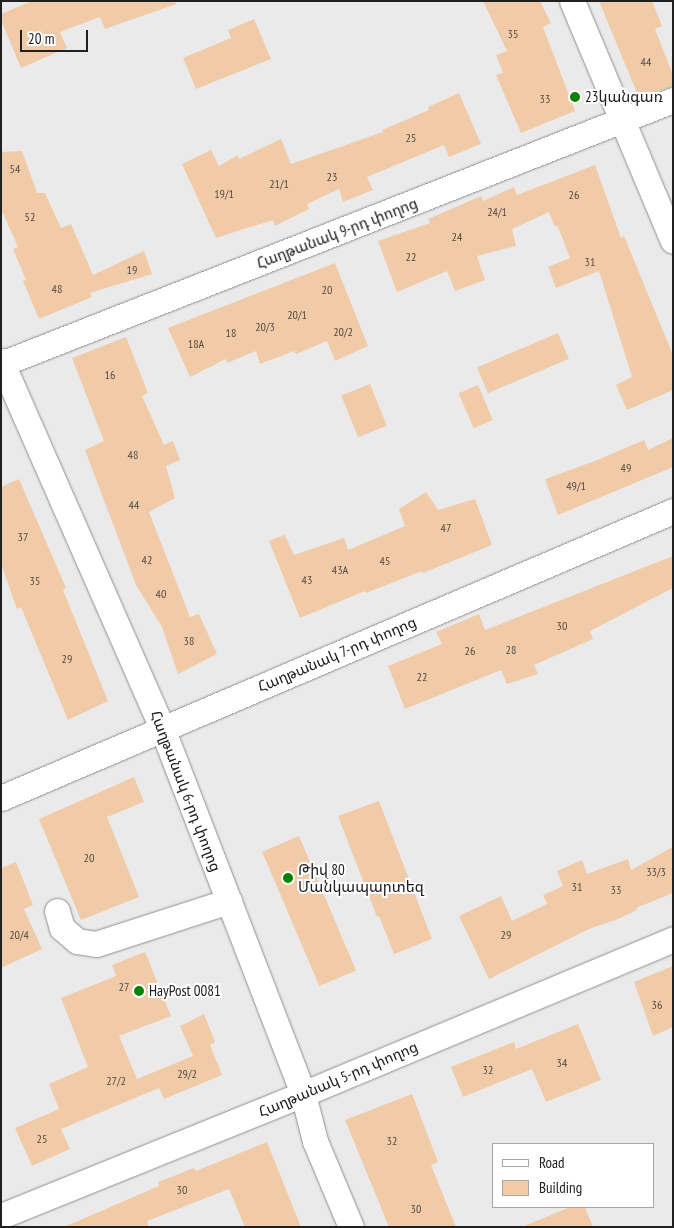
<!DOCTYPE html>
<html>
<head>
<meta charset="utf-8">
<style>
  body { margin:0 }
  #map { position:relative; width:674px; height:1228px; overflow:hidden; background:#eaeaeb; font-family:"PT Sans Narrow","Noto Sans Armenian",sans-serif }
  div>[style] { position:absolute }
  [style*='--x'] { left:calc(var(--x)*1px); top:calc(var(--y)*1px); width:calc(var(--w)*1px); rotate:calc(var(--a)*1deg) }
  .building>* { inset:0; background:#f1cba7; transform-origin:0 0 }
  .roads { filter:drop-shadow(0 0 1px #8f8f90) drop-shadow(0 0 1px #8f8f90) }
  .street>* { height:25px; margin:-12.5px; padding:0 12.5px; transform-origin:12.5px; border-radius:12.5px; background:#fff }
  .dots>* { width:14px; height:14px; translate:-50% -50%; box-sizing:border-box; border:2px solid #fff; border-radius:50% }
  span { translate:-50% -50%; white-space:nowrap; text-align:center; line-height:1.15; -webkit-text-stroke:4px #fff; paint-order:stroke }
  .number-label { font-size:12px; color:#544b42 }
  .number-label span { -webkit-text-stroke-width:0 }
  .poi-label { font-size:15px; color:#202020 }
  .left { translate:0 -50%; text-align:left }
  .street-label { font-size:15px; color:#202020 }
  .frame { position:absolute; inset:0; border:2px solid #202020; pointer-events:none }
  .legend { position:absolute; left:492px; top:1143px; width:162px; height:65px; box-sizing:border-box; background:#fff; border:1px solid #a6a6a6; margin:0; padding:6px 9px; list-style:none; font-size:15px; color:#202020 }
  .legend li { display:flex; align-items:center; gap:10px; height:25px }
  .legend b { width:25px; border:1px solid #a6a6a6 }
  .scale { position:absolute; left:20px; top:30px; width:68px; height:22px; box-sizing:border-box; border:2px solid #202020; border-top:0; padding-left:6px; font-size:15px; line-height:18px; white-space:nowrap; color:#202020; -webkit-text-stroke:4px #fff; paint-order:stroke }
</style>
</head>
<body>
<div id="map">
  <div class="building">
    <div style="clip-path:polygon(32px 1px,175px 1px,176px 4px,105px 29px,100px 17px,60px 32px,67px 48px,21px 68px,1px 20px,1px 14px)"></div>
    <div style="clip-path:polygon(483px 1px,540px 1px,551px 23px,543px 27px,575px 111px,521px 133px,496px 75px,503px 73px,496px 55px,507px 51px)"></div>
    <div style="clip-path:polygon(599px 1px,652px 1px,662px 26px,655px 29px,673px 75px,673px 86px,639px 98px)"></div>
    <div style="clip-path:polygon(254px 19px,271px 59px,196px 89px,183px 58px,231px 38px,228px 30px)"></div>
    <div style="clip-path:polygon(459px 93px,481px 144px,449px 157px,444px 145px,367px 177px,373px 190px,343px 202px,339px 189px,307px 204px,309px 209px,275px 226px,273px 220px,216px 238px,182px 164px,211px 150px,219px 166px,238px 155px,239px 159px,281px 139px,291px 164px,383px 132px,382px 130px,429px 110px,428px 107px)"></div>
    <div style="clip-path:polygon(22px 151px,37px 193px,45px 193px,61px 228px,71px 224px,93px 275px,144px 251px,152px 274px,90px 293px,92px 297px,39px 319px,23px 281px,26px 280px,13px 249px,18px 247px,1px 209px,1px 152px)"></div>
    <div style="clip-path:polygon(595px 165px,621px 238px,624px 236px,673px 355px,673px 390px,627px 410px,616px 385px,632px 377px,599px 271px,556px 288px,548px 267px,570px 258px,558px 227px,554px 225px,549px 212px,512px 229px,516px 246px,477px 256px,485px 280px,455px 291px,447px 271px,397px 292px,378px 241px,430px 223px,428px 219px,481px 196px,483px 201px,514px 187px,517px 195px)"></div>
    <div style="clip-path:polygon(335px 263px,368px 346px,335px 361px,327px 341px,296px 354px,294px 351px,260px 364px,256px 351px,227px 363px,226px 359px,190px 377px,168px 328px)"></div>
    <div style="left:558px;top:333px;width:28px;height:88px;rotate:67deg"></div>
    <div style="clip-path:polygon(126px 337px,148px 393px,142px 396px,164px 445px,173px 441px,180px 460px,166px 466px,175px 498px,149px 512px,190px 617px,199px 614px,217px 654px,178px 674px,162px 627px,136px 585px,85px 450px,104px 441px,72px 358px)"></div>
    <div style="left:370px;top:384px;width:45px;height:31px;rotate:68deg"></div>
    <div style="left:478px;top:385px;width:38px;height:21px;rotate:67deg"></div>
    <div style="clip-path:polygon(673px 438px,673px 467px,558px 515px,545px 479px,595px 461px,644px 440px,648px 450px)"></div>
    <div style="clip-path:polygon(19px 479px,66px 588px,63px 590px,108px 701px,68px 720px,21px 607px,17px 609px,1px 564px,1px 487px)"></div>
    <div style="clip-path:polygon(426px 492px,438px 510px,475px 499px,492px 545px,423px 573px,422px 571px,366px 593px,365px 591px,300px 618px,269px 541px,285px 535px,294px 555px,344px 538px,348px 550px,405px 526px,399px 509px)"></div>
    <div style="clip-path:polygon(673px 556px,673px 588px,590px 631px,593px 639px,534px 665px,538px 674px,507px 684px,501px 670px,405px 709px,388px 666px,442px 644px,436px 632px,479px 614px,485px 630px)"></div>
    <div style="clip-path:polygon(134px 777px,144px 802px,107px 817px,139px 897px,81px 920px,39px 819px)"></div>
    <div style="clip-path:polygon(379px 801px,432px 939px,394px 954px,379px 916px,377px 917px,338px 816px)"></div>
    <div style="left:299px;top:836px;width:146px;height:40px;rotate:67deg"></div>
    <div style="clip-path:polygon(673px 847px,673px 893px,636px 908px,637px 910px,618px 919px,589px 929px,489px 979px,459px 916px,501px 896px,512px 921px,547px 904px,543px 895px,563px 886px,557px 871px,582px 860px,587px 874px,628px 859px,631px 870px)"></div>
    <div style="clip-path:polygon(16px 862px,33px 905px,24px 909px,42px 949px,1px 968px,1px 868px)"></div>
    <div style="clip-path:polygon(145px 952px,171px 1016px,119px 1036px,137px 1079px,193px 1056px,180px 1026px,204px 1014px,215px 1042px,210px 1045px,222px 1075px,164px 1099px,159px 1088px,61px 1129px,70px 1149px,32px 1166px,15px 1128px,59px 1109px,49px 1084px,88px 1067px,61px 998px,116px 976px,112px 965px)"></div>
    <div style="clip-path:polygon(673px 966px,673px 1027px,653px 1036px,634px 982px)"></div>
    <div style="clip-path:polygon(578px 1024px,601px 1080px,546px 1102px,532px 1069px,463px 1097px,451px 1067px,514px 1042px,516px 1049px)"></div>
    <div style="clip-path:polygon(412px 1094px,438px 1162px,431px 1165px,456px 1227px,389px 1227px,345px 1120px)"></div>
    <div style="clip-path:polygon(267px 1142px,301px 1227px,245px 1227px,229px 1189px,147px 1221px,149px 1227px,64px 1227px,159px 1186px,158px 1182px,194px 1168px,196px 1171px)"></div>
    <div style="clip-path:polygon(570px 1207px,585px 1207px,593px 1227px,522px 1227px)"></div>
  </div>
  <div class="roads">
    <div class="street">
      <div style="--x:572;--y:1;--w:260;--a:67.2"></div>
      <div style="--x:1;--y:361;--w:401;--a:66.3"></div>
      <div style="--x:162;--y:728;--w:392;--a:68.9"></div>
      <div style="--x:303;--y:1094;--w:49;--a:75.7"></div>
      <div style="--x:315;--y:1141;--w:93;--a:67.3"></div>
      <div style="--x:1;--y:364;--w:722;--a:-21.45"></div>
      <div style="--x:1;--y:798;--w:731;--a:-23.13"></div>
      <div style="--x:57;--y:911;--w:18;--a:74"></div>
      <div style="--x:62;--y:928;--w:20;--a:41"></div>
      <div style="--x:77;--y:941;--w:19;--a:9"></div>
      <div style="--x:96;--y:944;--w:140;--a:-17.9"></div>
      <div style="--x:1;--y:1216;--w:326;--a:-22"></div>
      <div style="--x:303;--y:1094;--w:401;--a:-22.7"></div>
    </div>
  </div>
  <div class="dots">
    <div style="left:575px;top:97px;background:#028400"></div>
    <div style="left:288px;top:878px;background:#028400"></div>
    <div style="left:139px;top:991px;background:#028400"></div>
  </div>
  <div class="number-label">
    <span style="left:513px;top:34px">35</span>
    <span style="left:646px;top:62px">44</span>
    <span style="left:545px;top:99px">33</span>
    <span style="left:411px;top:138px">25</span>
    <span style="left:15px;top:169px">54</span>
    <span style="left:332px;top:177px">23</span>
    <span style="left:279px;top:184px">21/1</span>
    <span style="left:224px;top:194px">19/1</span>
    <span style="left:574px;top:195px">26</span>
    <span style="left:497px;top:212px">24/1</span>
    <span style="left:30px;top:217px">52</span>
    <span style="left:457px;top:237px">24</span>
    <span style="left:411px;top:257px">22</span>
    <span style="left:590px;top:262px">31</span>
    <span style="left:132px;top:270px">19</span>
    <span style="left:57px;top:289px">48</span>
    <span style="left:327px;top:290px">20</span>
    <span style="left:297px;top:315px">20/1</span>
    <span style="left:265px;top:327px">20/3</span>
    <span style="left:343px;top:332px">20/2</span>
    <span style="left:231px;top:333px">18</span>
    <span style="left:196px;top:344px">18А</span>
    <span style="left:110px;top:375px">16</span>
    <span style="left:133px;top:455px">48</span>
    <span style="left:626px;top:468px">49</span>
    <span style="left:576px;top:486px">49/1</span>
    <span style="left:134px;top:505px">44</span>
    <span style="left:446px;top:528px">47</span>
    <span style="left:23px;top:537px">37</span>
    <span style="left:147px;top:560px">42</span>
    <span style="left:385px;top:561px">45</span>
    <span style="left:340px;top:570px">43А</span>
    <span style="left:307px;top:580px">43</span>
    <span style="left:35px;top:581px">35</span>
    <span style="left:161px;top:594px">40</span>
    <span style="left:562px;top:626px">30</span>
    <span style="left:189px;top:641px">38</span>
    <span style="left:511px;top:650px">28</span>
    <span style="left:470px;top:651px">26</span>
    <span style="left:67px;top:659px">29</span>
    <span style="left:422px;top:677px">22</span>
    <span style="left:89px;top:858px">20</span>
    <span style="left:656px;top:872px">33/3</span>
    <span style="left:577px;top:887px">31</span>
    <span style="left:616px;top:890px">33</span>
    <span style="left:19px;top:935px">20/4</span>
    <span style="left:506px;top:935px">29</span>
    <span style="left:124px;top:987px">27</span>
    <span style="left:657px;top:1005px">36</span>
    <span style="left:562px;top:1063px">34</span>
    <span style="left:488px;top:1070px">32</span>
    <span style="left:187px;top:1074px">29/2</span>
    <span style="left:116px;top:1081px">27/2</span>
    <span style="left:42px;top:1139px">25</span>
    <span style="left:392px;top:1141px">32</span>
    <span style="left:182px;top:1190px">30</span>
    <span style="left:416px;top:1209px">30</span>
  </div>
  <div class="poi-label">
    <span class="left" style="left:585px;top:97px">23կանգառ</span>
    <span class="left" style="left:298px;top:878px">Թիվ 80<br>Մանկապարտեզ</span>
    <span class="left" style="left:149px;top:991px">HayPost 0081</span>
  </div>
  <div class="street-label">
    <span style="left:337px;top:233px;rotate:-21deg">Հաղթանակ 9-րդ փողոց</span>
    <span style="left:337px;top:654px;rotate:-23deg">Հաղթանակ 7-րդ փողոց</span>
    <span style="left:186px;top:791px;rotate:69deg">Հաղթանակ 6-րդ փողոց</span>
    <span style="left:338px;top:1079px;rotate:-23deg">Հաղթանակ 5-րդ փողոց</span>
  </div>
  <div class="frame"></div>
  <ul class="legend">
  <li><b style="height:6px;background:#fff"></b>Road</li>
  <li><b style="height:14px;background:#f1cba7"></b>Building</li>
  </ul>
  <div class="scale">20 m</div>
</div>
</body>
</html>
